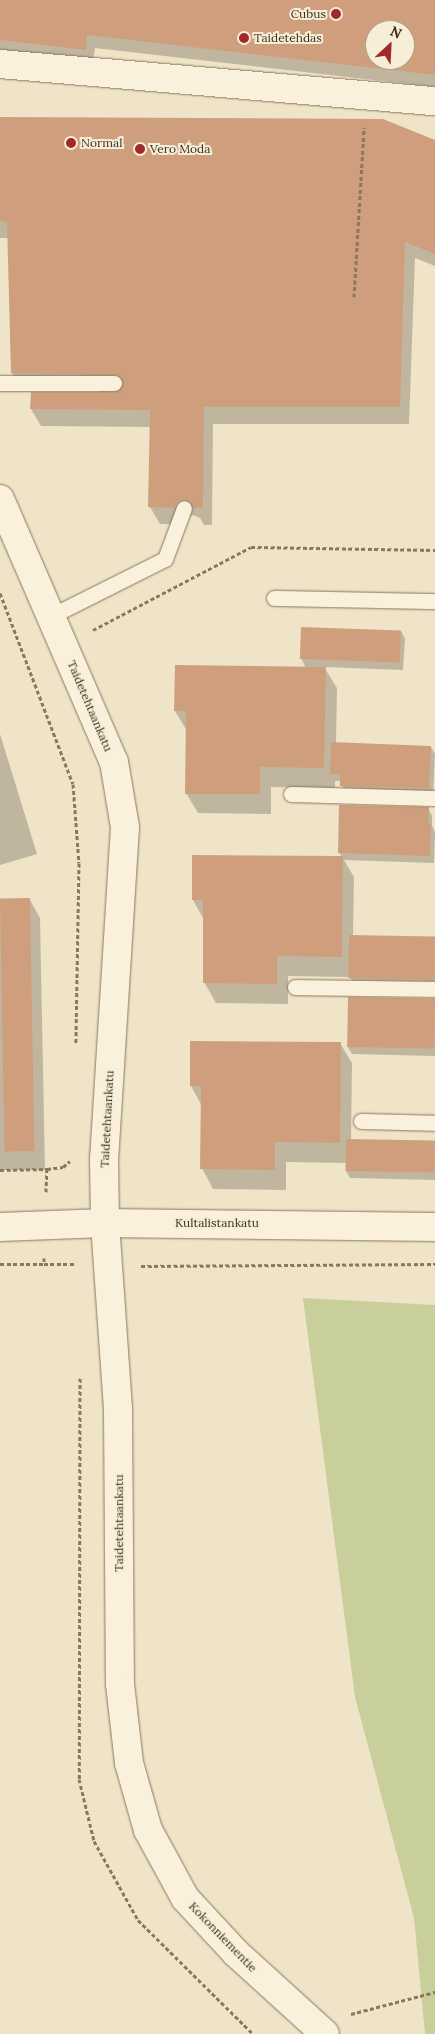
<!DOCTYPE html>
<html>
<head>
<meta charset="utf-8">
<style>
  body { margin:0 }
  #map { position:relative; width:435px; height:2034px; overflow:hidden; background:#f0e4c8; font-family:Lora,serif }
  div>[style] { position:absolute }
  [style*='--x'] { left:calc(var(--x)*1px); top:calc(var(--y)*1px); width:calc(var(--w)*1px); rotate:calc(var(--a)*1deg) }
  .green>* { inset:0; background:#c9cf9b }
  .shadow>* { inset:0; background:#0003 }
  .building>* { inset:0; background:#cf9f7d; transform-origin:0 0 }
  .path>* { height:3px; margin-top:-1.5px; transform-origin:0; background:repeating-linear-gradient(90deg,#8d765c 0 4px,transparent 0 6.5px) }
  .roads { filter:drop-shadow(0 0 1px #8d765c) drop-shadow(0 0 1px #8d765c) }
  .lane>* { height:15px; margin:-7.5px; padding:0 7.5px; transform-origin:7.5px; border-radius:7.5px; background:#faf1dc }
  .street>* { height:28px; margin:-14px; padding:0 14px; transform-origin:14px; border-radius:14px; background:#faf1dc }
  .dots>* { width:14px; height:14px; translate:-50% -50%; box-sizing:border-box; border:2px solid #f7eed8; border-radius:50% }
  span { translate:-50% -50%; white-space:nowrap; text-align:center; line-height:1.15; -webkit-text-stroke:4px #f7eed8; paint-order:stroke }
  .poi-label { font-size:12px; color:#3d2e20 }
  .right { translate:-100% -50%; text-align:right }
  .left { translate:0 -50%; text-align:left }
  .street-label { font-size:12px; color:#3d2e20 }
  .north { position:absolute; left:365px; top:20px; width:50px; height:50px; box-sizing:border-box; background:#f7eed8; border:1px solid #ada18e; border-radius:50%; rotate:25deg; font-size:14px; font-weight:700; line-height:20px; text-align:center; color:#3d2e20 }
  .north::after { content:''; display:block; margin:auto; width:18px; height:22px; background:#9e2a2b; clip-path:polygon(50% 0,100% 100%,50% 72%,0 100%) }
</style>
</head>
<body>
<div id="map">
  <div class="green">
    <div style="clip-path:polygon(303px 1298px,435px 1305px,435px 2034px,425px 2034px,414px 1918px,355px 1697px)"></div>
  </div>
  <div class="shadow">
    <div style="clip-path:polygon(evenodd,0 0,435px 0,435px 87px,95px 48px,93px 63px,0 53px,0 0,375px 30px,405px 30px,405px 60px,375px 60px,375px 30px)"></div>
    <div style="clip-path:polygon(0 119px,435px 141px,435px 266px,415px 258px,409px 424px,213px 424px,212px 525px,204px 525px,200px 518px,193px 515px,187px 518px,184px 524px,160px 524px,150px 507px,151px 427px,41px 426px,31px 409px,99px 394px,99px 391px,22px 390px,12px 373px,9px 238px,0 238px)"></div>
    <div style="clip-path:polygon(401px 631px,405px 639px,403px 670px,324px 667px,337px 688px,336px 743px,431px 747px,435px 754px,433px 795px,345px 793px,341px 781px,335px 781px,335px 788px,271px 787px,271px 814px,198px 813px,186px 793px,187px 731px,175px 711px,306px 668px,301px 658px)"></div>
    <div style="clip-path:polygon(0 734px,37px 854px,0 865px)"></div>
    <div style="clip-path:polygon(428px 808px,432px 816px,432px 826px,435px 832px,434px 863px,344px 860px,354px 877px,353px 936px,435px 939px,435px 988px,354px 985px,350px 977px,288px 976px,288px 1004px,216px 1003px,204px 982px,204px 920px,193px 900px,342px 857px,339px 852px)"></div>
    <div style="clip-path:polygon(0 900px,30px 900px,40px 918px,45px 1170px,0 1170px)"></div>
    <div style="clip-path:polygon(435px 998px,435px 1056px,352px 1054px,348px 1047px)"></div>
    <div style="clip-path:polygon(340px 1043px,352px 1063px,351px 1140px,435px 1143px,435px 1180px,350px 1178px,346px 1171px,346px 1163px,286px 1162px,286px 1190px,213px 1189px,202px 1168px,202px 1106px,191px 1086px)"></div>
  </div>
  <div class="building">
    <div style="clip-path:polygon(evenodd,0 0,435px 0,435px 75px,87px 35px,86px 50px,0 40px,0 0,375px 30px,405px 30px,405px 60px,375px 60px,375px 30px)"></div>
    <div style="clip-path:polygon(0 117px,383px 119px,435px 140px,435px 254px,405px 242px,400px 407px,204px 407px,203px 508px,193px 508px,191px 502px,183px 499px,178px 501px,174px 508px,148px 507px,150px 410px,30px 409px,31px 392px,114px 392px,122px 387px,122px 379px,119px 375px,11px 373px,7px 222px,0 221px)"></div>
    <div style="left:301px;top:627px;width:100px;height:32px;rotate:2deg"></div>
    <div style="clip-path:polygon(175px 665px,326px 667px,324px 768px,260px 767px,260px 794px,185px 794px,186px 711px,174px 711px)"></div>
    <div style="clip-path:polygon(331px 742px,431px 746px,429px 788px,340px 786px,340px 774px,330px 774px)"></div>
    <div style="clip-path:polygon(339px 805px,429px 807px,428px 823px,431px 823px,430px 856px,338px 853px)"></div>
    <div style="clip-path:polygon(192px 855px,343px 856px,342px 957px,277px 956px,277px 984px,203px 983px,203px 900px,192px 900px)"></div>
    <div style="left:30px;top:898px;width:253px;height:30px;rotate:89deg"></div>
    <div style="left:349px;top:935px;width:86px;height:43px;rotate:1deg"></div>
    <div style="left:348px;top:997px;width:87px;height:50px;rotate:1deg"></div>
    <div style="clip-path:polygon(190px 1041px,341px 1042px,340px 1143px,275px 1142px,275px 1170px,200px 1169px,201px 1086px,190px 1086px)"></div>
    <div style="left:346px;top:1139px;width:89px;height:32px;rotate:1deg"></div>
  </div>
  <div class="path">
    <div style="--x:354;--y:297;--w:170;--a:-86.6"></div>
    <div style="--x:0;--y:593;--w:204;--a:69.1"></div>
    <div style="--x:73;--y:784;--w:79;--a:85.7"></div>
    <div style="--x:79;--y:863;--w:180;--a:91"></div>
    <div style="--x:93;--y:630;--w:178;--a:-27.7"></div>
    <div style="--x:251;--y:547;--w:184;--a:0.9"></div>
    <div style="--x:0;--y:1170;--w:47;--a:-1.2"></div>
    <div style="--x:46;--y:1192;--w:23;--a:-88"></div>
    <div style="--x:47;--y:1169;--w:16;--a:-7"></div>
    <div style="--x:63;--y:1167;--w:9;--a:-41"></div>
    <div style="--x:44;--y:1258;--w:6;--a:90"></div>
    <div style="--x:44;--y:1264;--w:30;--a:0"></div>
    <div style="--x:0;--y:1264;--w:44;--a:0"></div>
    <div style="--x:141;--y:1266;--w:294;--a:-0.4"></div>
    <div style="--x:80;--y:1378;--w:401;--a:90.1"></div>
    <div style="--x:79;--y:1779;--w:64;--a:76.4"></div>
    <div style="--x:94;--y:1841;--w:90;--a:60.9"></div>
    <div style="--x:138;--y:1920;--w:162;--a:44.7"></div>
    <div style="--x:351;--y:2014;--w:87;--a:-14.7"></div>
  </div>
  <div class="roads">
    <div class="lane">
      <div style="--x:0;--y:383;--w:114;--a:0"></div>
      <div style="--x:274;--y:598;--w:161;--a:1.1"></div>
      <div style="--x:51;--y:616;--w:127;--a:-26.6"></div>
      <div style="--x:165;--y:559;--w:54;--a:-69.6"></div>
      <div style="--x:291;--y:794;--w:144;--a:1.6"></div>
      <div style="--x:295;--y:987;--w:140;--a:0.8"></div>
      <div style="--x:361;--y:1121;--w:74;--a:1.5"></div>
    </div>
    <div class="street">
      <div style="--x:0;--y:64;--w:437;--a:4.9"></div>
      <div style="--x:0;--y:499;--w:287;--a:66.6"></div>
      <div style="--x:114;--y:762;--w:66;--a:80.4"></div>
      <div style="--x:125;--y:827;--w:332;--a:93.6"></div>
      <div style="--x:104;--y:1158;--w:65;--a:89.1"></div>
      <div style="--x:105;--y:1223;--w:186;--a:86"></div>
      <div style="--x:118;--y:1409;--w:275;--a:89.6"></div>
      <div style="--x:120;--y:1684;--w:80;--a:83.5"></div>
      <div style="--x:129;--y:1763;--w:70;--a:74.2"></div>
      <div style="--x:148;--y:1830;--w:77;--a:61.4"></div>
      <div style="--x:185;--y:1898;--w:75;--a:47.2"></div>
      <div style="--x:236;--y:1953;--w:120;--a:42.3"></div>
      <div style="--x:0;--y:1227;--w:105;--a:-2.2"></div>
      <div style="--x:105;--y:1223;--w:330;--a:0.7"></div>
    </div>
  </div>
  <div class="dots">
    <div style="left:336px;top:14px;background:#9e2a2b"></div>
    <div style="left:244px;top:38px;background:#9e2a2b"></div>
    <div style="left:71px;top:143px;background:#9e2a2b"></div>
    <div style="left:140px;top:149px;background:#9e2a2b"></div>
  </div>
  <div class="poi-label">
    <span class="right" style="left:326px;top:14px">Cubus</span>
    <span class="left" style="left:254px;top:38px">Taidetehdas</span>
    <span class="left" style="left:81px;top:143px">Normal</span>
    <span class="left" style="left:150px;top:149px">Vero Moda</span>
  </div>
  <div class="street-label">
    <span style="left:90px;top:706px;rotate:67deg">Taidetehtaankatu</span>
    <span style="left:107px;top:1119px;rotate:-87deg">Taidetehtaankatu</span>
    <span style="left:217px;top:1223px">Kultalistankatu</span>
    <span style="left:119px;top:1523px;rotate:-90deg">Taidetehtaankatu</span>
    <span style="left:223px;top:1937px;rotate:46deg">Kokonniementie</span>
  </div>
  <div class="north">N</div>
</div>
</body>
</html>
